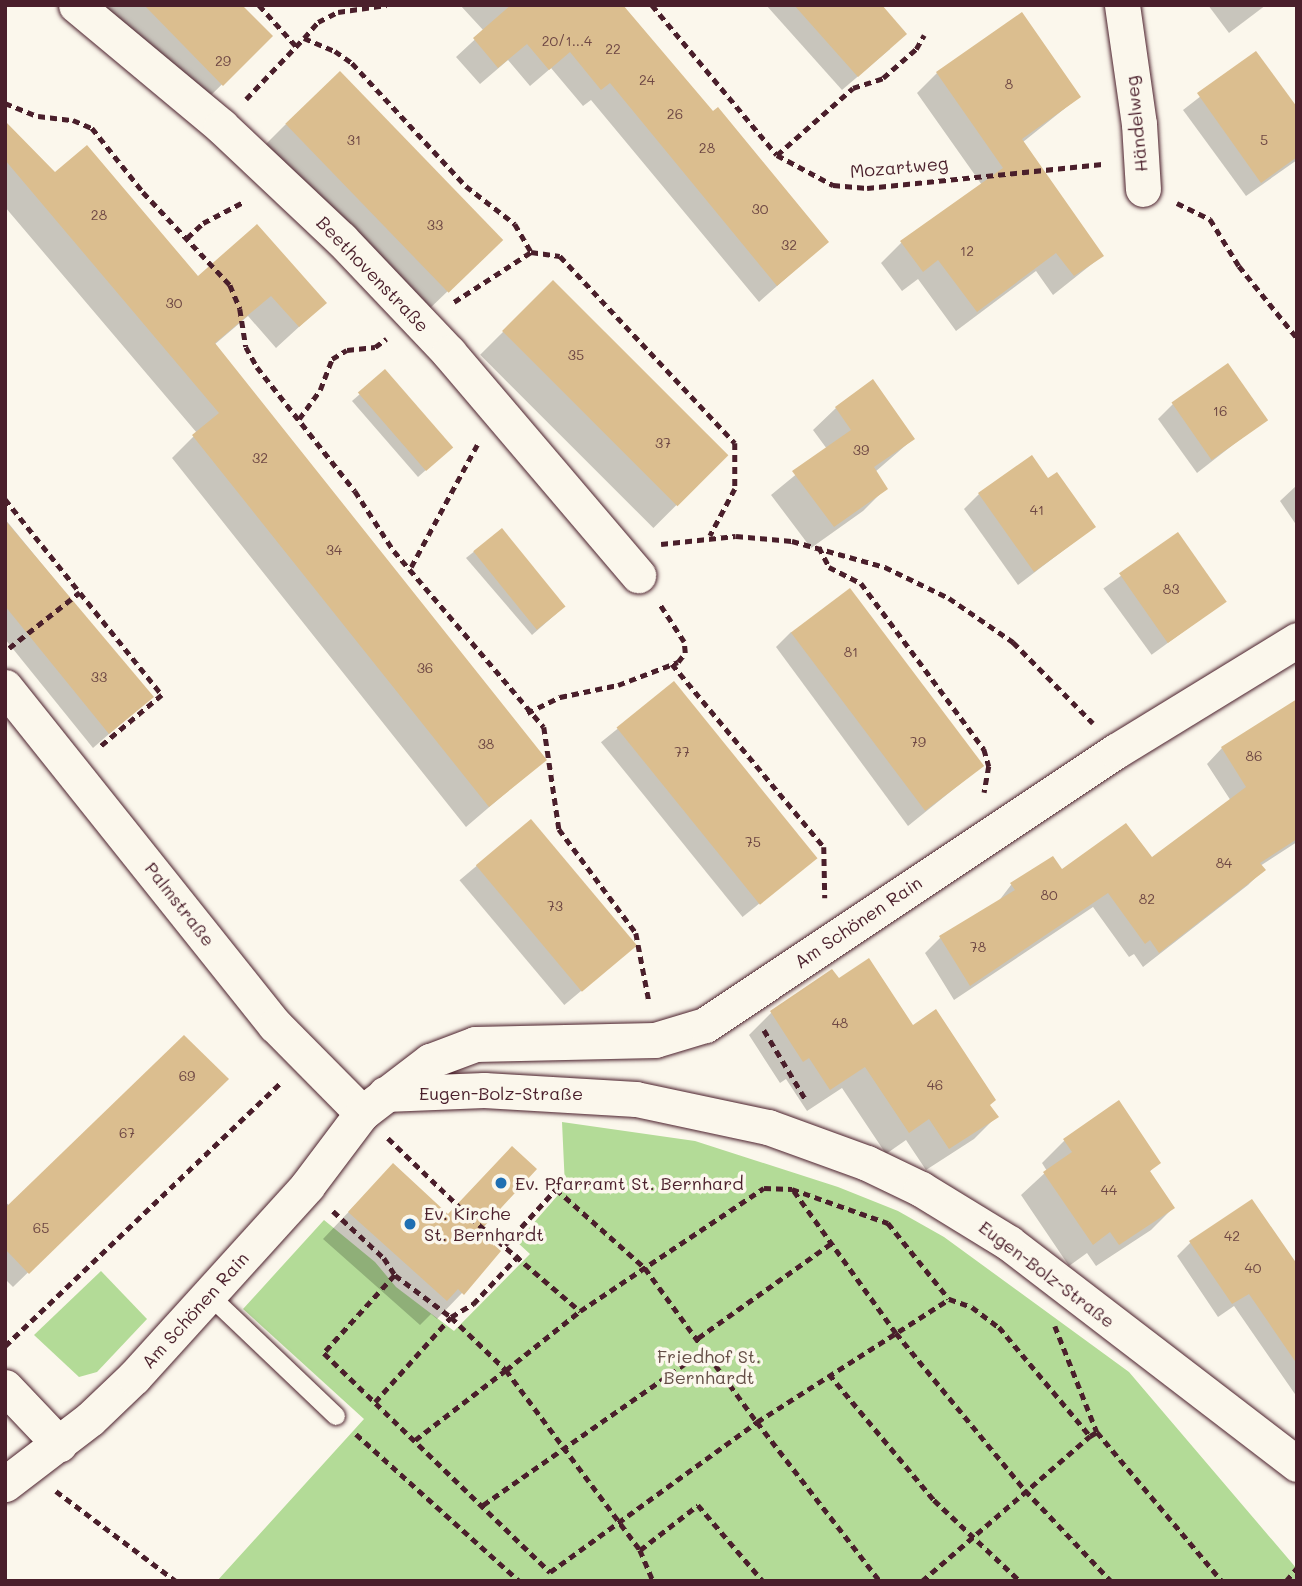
<!DOCTYPE html>
<html>
<head>
<meta charset="utf-8">
<style>
  body { margin:0 }
  #map { position:relative; width:1302px; height:1586px; overflow:hidden; background:#fbf7ec; font-family:Mali,sans-serif }
  div>[style] { position:absolute }
  [style*='--x'] { left:calc(var(--x)*1px); top:calc(var(--y)*1px); width:calc(var(--w)*1px); rotate:calc(var(--a)*1deg) }
  .green>* { inset:0; background:#b3db97 }
  .shadow>* { inset:0; background:#0003; transform-origin:0 0 }
  .building>* { inset:0; background:#dbbe8f; transform-origin:0 0 }
  .path>* { height:4.5px; margin-top:-2.25px; transform-origin:0; background:repeating-linear-gradient(90deg,#4a1f2b 0 7px,transparent 0 12px) }
  .roads { filter:drop-shadow(0 0 2px #4a1f2b) drop-shadow(0 0 2px #4a1f2b) }
  .service>* { height:18px; margin:-9px; padding:0 9px; transform-origin:9px; border-radius:9px; background:#fbf7ec }
  .minor>* { height:35px; margin:-17.5px; padding:0 17.5px; transform-origin:17.5px; border-radius:17.5px; background:#fbf7ec }
  .dots>* { width:19px; height:19px; translate:-50% -50%; box-sizing:border-box; border:4px solid #fbf7ec; border-radius:50% }
  span { translate:-50% -50%; white-space:nowrap; text-align:center; line-height:1.15; -webkit-text-stroke:7px #fbf7ec; paint-order:stroke }
  .number-label { font-size:14px; color:#6e4744 }
  .number-label span { -webkit-text-stroke-width:0 }
  .street-label { font-size:18px; color:#4a1f2b }
  .poi-label { font-size:18px; color:#4a1f2b }
  .left { translate:0 -50%; text-align:left }
  .park-label { font-size:18px; color:#644e46 }
  .frame { position:absolute; inset:0; border:7px solid #4a1f2b; pointer-events:none }
</style>
</head>
<body>
<div id="map">
  <div class="green">
    <div style="clip-path:polygon(562px 1122px,695px 1141px,838px 1187px,898px 1211px,944px 1237px,1129px 1372px,1297px 1569px,1297px 1581px,217px 1581px,364px 1419px,243px 1309px,324px 1220px,375px 1262px,396px 1287px,454px 1331px,530px 1254px,517px 1242px,565px 1187px)"></div>
    <div style="clip-path:polygon(101px 1271px,147px 1319px,97px 1372px,79px 1377px,34px 1335px)"></div>
  </div>
  <div class="shadow">
    <div style="clip-path:polygon(101px 5px,241px 5px,271px 36px,199px 107px)"></div>
    <div style="clip-path:polygon(460px 5px,615px 5px,827px 242px,759px 302px,591px 100px,583px 106px,551px 68px,530px 86px,508px 60px,480px 84px,456px 57px,484px 31px)"></div>
    <div style="clip-path:polygon(766px 5px,879px 5px,890px 49px,842px 90px)"></div>
    <div style="clip-path:polygon(1208px 5px,1266px 5px,1229px 33px)"></div>
    <div style="clip-path:polygon(1255px 54px,1297px 124px,1297px 160px,1246px 196px,1183px 110px)"></div>
    <div style="clip-path:polygon(937px 73px,1079px 97px,1023px 142px,1102px 256px,1053px 295px,1036px 271px,956px 331px,918px 279px,902px 291px,881px 263px,901px 243px,982px 185px,917px 93px)"></div>
    <div style="clip-path:polygon(5px 124px,55px 175px,198px 278px,325px 303px,276px 348px,248px 316px,214px 345px,544px 760px,466px 827px,172px 458px,197px 433px,5px 207px)"></div>
    <div style="clip-path:polygon(286px 124px,478px 262px,424px 314px,264px 146px)"></div>
    <div style="left:553px;top:282px;width:245px;height:103px;rotate:45deg"></div>
    <div style="clip-path:polygon(385px 372px,444px 454px,418px 477px,352px 401px)"></div>
    <div style="clip-path:polygon(1173px 404px,1266px 419px,1197px 473px,1158px 419px)"></div>
    <div style="clip-path:polygon(836px 408px,913px 439px,875px 472px,885px 489px,863px 511px,811px 548px,771px 495px,827px 449px,813px 430px)"></div>
    <div style="clip-path:polygon(1048px 480px,1094px 527px,1018px 585px,964px 509px,979px 494px)"></div>
    <div style="clip-path:polygon(1297px 485px,1297px 526px,1280px 501px)"></div>
    <div style="clip-path:polygon(5px 519px,151px 697px,93px 748px,5px 639px)"></div>
    <div style="clip-path:polygon(501px 530px,557px 613px,532px 635px,466px 558px)"></div>
    <div style="left:1177px;top:535px;width:82px;height:91px;rotate:54deg"></div>
    <div style="clip-path:polygon(791px 632px,981px 767px,908px 826px,776px 647px)"></div>
    <div style="left:674px;top:683px;width:225px;height:94px;rotate:51deg"></div>
    <div style="clip-path:polygon(1297px 700px,1297px 842px,1260px 866px,1263px 870px,1248px 885px,1143px 967px,1134px 954px,1129px 957px,1093px 907px,954px 1000px,925px 953px,940px 938px,998px 902px,1011px 885px,1062px 872px,1151px 860px,1231px 801px,1207px 764px,1222px 748px)"></div>
    <div style="left:530px;top:821px;width:163px;height:92px;rotate:50deg"></div>
    <div style="clip-path:polygon(772px 1012px,913px 1028px,996px 1117px,974px 1139px,926px 1170px,906px 1140px,886px 1154px,842px 1088px,807px 1111px,786px 1079px,780px 1083px,749px 1035px)"></div>
    <div style="clip-path:polygon(227px 1079px,13px 1287px,5px 1279px,5px 1202px,10px 1206px)"></div>
    <div style="clip-path:polygon(1119px 1103px,1159px 1162px,1149px 1172px,1173px 1208px,1151px 1230px,1096px 1266px,1087px 1253px,1069px 1266px,1021px 1195px,1047px 1171px,1042px 1163px,1064px 1141px)"></div>
    <div style="clip-path:polygon(393px 1165px,447px 1215px,476px 1232px,462px 1293px,437px 1319px,431px 1314px,420px 1325px,323px 1239px)"></div>
    <div style="clip-path:polygon(1191px 1242px,1297px 1267px,1297px 1397px,1234px 1306px,1218px 1317px,1177px 1256px)"></div>
  </div>
  <div class="building">
    <div style="clip-path:polygon(144px 5px,242px 5px,273px 36px,223px 86px)"></div>
    <div style="clip-path:polygon(511px 5px,623px 5px,713px 111px,718px 107px,829px 242px,777px 286px,610px 83px,601px 90px,570px 52px,549px 70px,527px 44px,498px 68px,473px 38px)"></div>
    <div style="clip-path:polygon(794px 5px,882px 5px,907px 34px,858px 77px)"></div>
    <div style="clip-path:polygon(1022px 12px,1081px 97px,1022px 139px,1104px 256px,1074px 276px,1056px 253px,977px 312px,938px 260px,923px 272px,900px 241px,1003px 168px,936px 72px)"></div>
    <div style="clip-path:polygon(1256px 51px,1297px 107px,1297px 157px,1261px 183px,1197px 93px)"></div>
    <div style="left:340px;top:71px;width:235px;height:76px;rotate:46deg"></div>
    <div style="clip-path:polygon(5px 121px,55px 172px,87px 145px,198px 276px,257px 224px,327px 303px,299px 327px,271px 296px,215px 343px,547px 760px,489px 807px,192px 435px,219px 413px,5px 160px)"></div>
    <div style="left:553px;top:280px;width:248px;height:72px;rotate:45deg"></div>
    <div style="left:1228px;top:363px;width:70px;height:69px;rotate:55deg"></div>
    <div style="left:385px;top:369px;width:104px;height:36px;rotate:49deg"></div>
    <div style="clip-path:polygon(873px 379px,915px 439px,874px 467px,888px 489px,834px 527px,792px 471px,851px 430px,835px 407px)"></div>
    <div style="clip-path:polygon(1032px 455px,1048px 478px,1057px 472px,1096px 527px,1034px 572px,978px 493px)"></div>
    <div style="clip-path:polygon(5px 520px,154px 697px,109px 734px,5px 606px)"></div>
    <div style="left:502px;top:528px;width:101px;height:37px;rotate:51deg"></div>
    <div style="left:1178px;top:532px;width:85px;height:72px;rotate:55deg"></div>
    <div style="left:850px;top:588px;width:223px;height:74px;rotate:53deg"></div>
    <div style="left:674px;top:681px;width:228px;height:74px;rotate:51deg"></div>
    <div style="clip-path:polygon(1297px 699px,1297px 839px,1260px 863px,1266px 870px,1159px 953px,1150px 940px,1145px 944px,1108px 893px,970px 986px,939px 936px,1015px 890px,1010px 883px,1053px 856px,1062px 869px,1126px 823px,1152px 857px,1246px 787px,1221px 747px)"></div>
    <div style="left:531px;top:819px;width:165px;height:72px;rotate:50deg"></div>
    <div style="clip-path:polygon(869px 958px,913px 1025px,936px 1009px,996px 1100px,990px 1105px,999px 1117px,949px 1149px,929px 1119px,909px 1133px,865px 1067px,830px 1090px,809px 1058px,803px 1062px,770px 1011px,832px 969px,839px 978px)"></div>
    <div style="clip-path:polygon(184px 1035px,229px 1079px,29px 1274px,5px 1249px,5px 1208px)"></div>
    <div style="clip-path:polygon(1119px 1100px,1161px 1163px,1150px 1171px,1175px 1208px,1119px 1245px,1110px 1232px,1093px 1245px,1043px 1172px,1072px 1152px,1063px 1139px)"></div>
    <div style="clip-path:polygon(512px 1146px,537px 1169px,479px 1232px,501px 1251px,464px 1295px,458px 1289px,447px 1301px,348px 1212px,393px 1163px,448px 1214px)"></div>
    <div style="clip-path:polygon(1252px 1199px,1297px 1264px,1297px 1364px,1249px 1294px,1232px 1304px,1189px 1241px)"></div>
  </div>
  <div class="path">
    <div style="--x:259;--y:5;--w:55;--a:47.9"></div>
    <div style="--x:652;--y:5;--w:195;--a:50.2"></div>
    <div style="--x:777;--y:155;--w:64;--a:28.2"></div>
    <div style="--x:833;--y:185;--w:34;--a:5"></div>
    <div style="--x:867;--y:188;--w:239;--a:-5.8"></div>
    <div style="--x:304;--y:38;--w:21;--a:-49"></div>
    <div style="--x:318;--y:22;--w:22;--a:-27"></div>
    <div style="--x:338;--y:12;--w:49;--a:-8.3"></div>
    <div style="--x:246;--y:99;--w:84;--a:-46.4"></div>
    <div style="--x:304;--y:38;--w:34;--a:23"></div>
    <div style="--x:335;--y:51;--w:21;--a:35"></div>
    <div style="--x:352;--y:63;--w:168;--a:47.2"></div>
    <div style="--x:466;--y:186;--w:62;--a:37.8"></div>
    <div style="--x:515;--y:224;--w:32;--a:60"></div>
    <div style="--x:5;--y:103;--w:35;--a:22"></div>
    <div style="--x:38;--y:116;--w:35;--a:7"></div>
    <div style="--x:73;--y:120;--w:21;--a:23"></div>
    <div style="--x:92;--y:128;--w:82;--a:51.4"></div>
    <div style="--x:143;--y:192;--w:127;--a:46.9"></div>
    <div style="--x:230;--y:285;--w:26;--a:67"></div>
    <div style="--x:240;--y:309;--w:38;--a:81"></div>
    <div style="--x:246;--y:347;--w:23;--a:61"></div>
    <div style="--x:257;--y:367;--w:158;--a:51.7"></div>
    <div style="--x:355;--y:491;--w:72;--a:57"></div>
    <div style="--x:394;--y:551;--w:231;--a:49.6"></div>
    <div style="--x:544;--y:727;--w:103;--a:81.6"></div>
    <div style="--x:559;--y:829;--w:129;--a:53.5"></div>
    <div style="--x:636;--y:933;--w:69;--a:79.2"></div>
    <div style="--x:777;--y:155;--w:101;--a:-41.4"></div>
    <div style="--x:853;--y:88;--w:32;--a:-18"></div>
    <div style="--x:883;--y:78;--w:44;--a:-41.3"></div>
    <div style="--x:916;--y:49;--w:16;--a:-60"></div>
    <div style="--x:1177;--y:203;--w:37;--a:26"></div>
    <div style="--x:1210;--y:219;--w:55;--a:58.3"></div>
    <div style="--x:1239;--y:266;--w:92;--a:51.1"></div>
    <div style="--x:187;--y:238;--w:22;--a:-43"></div>
    <div style="--x:203;--y:223;--w:47;--a:-27.6"></div>
    <div style="--x:454;--y:302;--w:92;--a:-33"></div>
    <div style="--x:531;--y:252;--w:29;--a:8"></div>
    <div style="--x:560;--y:256;--w:256;--a:46.9"></div>
    <div style="--x:735;--y:443;--w:46;--a:90"></div>
    <div style="--x:735;--y:489;--w:53;--a:118"></div>
    <div style="--x:299;--y:419;--w:36;--a:-54"></div>
    <div style="--x:320;--y:390;--w:33;--a:-69"></div>
    <div style="--x:332;--y:359;--w:17;--a:-31"></div>
    <div style="--x:347;--y:350;--w:28;--a:-6"></div>
    <div style="--x:375;--y:347;--w:14;--a:-36"></div>
    <div style="--x:5;--y:499;--w:251;--a:51.3"></div>
    <div style="--x:162;--y:695;--w:81;--a:140"></div>
    <div style="--x:661;--y:544;--w:75;--a:-6.1"></div>
    <div style="--x:736;--y:536;--w:56;--a:5.1"></div>
    <div style="--x:792;--y:541;--w:97;--a:15.6"></div>
    <div style="--x:885;--y:567;--w:71;--a:25.8"></div>
    <div style="--x:949;--y:598;--w:78;--a:34.5"></div>
    <div style="--x:1013;--y:642;--w:114;--a:45.4"></div>
    <div style="--x:819;--y:547;--w:22;--a:63"></div>
    <div style="--x:829;--y:567;--w:36;--a:27"></div>
    <div style="--x:861;--y:583;--w:207;--a:53.5"></div>
    <div style="--x:984;--y:749;--w:18;--a:74"></div>
    <div style="--x:989;--y:766;--w:27;--a:100"></div>
    <div style="--x:411;--y:567;--w:139;--a:-61.6"></div>
    <div style="--x:9;--y:648;--w:90;--a:-38.3"></div>
    <div style="--x:672;--y:664;--w:238;--a:50.3"></div>
    <div style="--x:824;--y:847;--w:51;--a:88.9"></div>
    <div style="--x:527;--y:713;--w:37;--a:-26"></div>
    <div style="--x:560;--y:697;--w:59;--a:-11.7"></div>
    <div style="--x:618;--y:685;--w:64;--a:-21"></div>
    <div style="--x:678;--y:662;--w:11;--a:-52"></div>
    <div style="--x:685;--y:653;--w:11;--a:-95"></div>
    <div style="--x:684;--y:642;--w:44;--a:-123"></div>
    <div style="--x:764;--y:1030;--w:82;--a:59"></div>
    <div style="--x:388;--y:1138;--w:114;--a:43.9"></div>
    <div style="--x:470;--y:1217;--w:145;--a:40.5"></div>
    <div style="--x:794;--y:1191;--w:175;--a:54.3"></div>
    <div style="--x:896;--y:1333;--w:203;--a:50.6"></div>
    <div style="--x:1025;--y:1490;--w:125;--a:46.6"></div>
    <div style="--x:333;--y:1211;--w:69;--a:42.7"></div>
    <div style="--x:384;--y:1258;--w:20;--a:57"></div>
    <div style="--x:395;--y:1275;--w:70;--a:36.9"></div>
    <div style="--x:451;--y:1317;--w:76;--a:43.9"></div>
    <div style="--x:506;--y:1370;--w:95;--a:-38.6"></div>
    <div style="--x:580;--y:1311;--w:221;--a:-33.8"></div>
    <div style="--x:764;--y:1188;--w:28;--a:2"></div>
    <div style="--x:792;--y:1189;--w:102;--a:19.5"></div>
    <div style="--x:888;--y:1223;--w:97;--a:51.2"></div>
    <div style="--x:949;--y:1299;--w:24;--a:19"></div>
    <div style="--x:972;--y:1307;--w:34;--a:37"></div>
    <div style="--x:999;--y:1327;--w:142;--a:50.1"></div>
    <div style="--x:1090;--y:1436;--w:8;--a:-30"></div>
    <div style="--x:1097;--y:1432;--w:194;--a:50"></div>
    <div style="--x:505;--y:1245;--w:76;--a:-47.7"></div>
    <div style="--x:556;--y:1189;--w:119;--a:41.6"></div>
    <div style="--x:645;--y:1268;--w:190;--a:54"></div>
    <div style="--x:757;--y:1422;--w:201;--a:52.3"></div>
    <div style="--x:395;--y:1275;--w:105;--a:132.3"></div>
    <div style="--x:324;--y:1353;--w:315;--a:44.1"></div>
    <div style="--x:550;--y:1572;--w:256;--a:-35.9"></div>
    <div style="--x:757;--y:1422;--w:228;--a:-32.6"></div>
    <div style="--x:1055;--y:1326;--w:114;--a:68.4"></div>
    <div style="--x:698;--y:1338;--w:166;--a:-35.4"></div>
    <div style="--x:5;--y:1346;--w:381;--a:-43.7"></div>
    <div style="--x:829;--y:1374;--w:164;--a:50.2"></div>
    <div style="--x:934;--y:1500;--w:118;--a:43.3"></div>
    <div style="--x:375;--y:1402;--w:114;--a:-48.2"></div>
    <div style="--x:451;--y:1317;--w:26;--a:-31"></div>
    <div style="--x:473;--y:1304;--w:67;--a:-46.8"></div>
    <div style="--x:356;--y:1434;--w:219;--a:42"></div>
    <div style="--x:415;--y:1440;--w:115;--a:-37.6"></div>
    <div style="--x:506;--y:1370;--w:224;--a:53.3"></div>
    <div style="--x:640;--y:1550;--w:34;--a:67"></div>
    <div style="--x:56;--y:1491;--w:150;--a:36.9"></div>
    <div style="--x:483;--y:1505;--w:272;--a:-35"></div>
    <div style="--x:640;--y:1550;--w:73;--a:-37.8"></div>
    <div style="--x:698;--y:1505;--w:100;--a:49.5"></div>
    <div style="--x:922;--y:1581;--w:222;--a:-40.8"></div>
    <div style="--x:1286;--y:1581;--w:17;--a:-50"></div>
  </div>
  <div class="roads">
    <div class="service">
      <div style="--x:210;--y:1296;--w:174;--a:43.6"></div>
    </div>
    <div class="minor">
      <div style="--x:76;--y:5;--w:189;--a:39.8"></div>
      <div style="--x:221;--y:126;--w:165;--a:43.3"></div>
      <div style="--x:341;--y:239;--w:157;--a:46.5"></div>
      <div style="--x:449;--y:353;--w:292;--a:49.6"></div>
      <div style="--x:1122;--y:5;--w:120;--a:81.9"></div>
      <div style="--x:1139;--y:124;--w:65;--a:86.5"></div>
      <div style="--x:5;--y:687;--w:433;--a:51.4"></div>
      <div style="--x:275;--y:1025;--w:124;--a:45.3"></div>
      <div style="--x:385;--y:1094;--w:99;--a:-2.3"></div>
      <div style="--x:484;--y:1090;--w:152;--a:3.4"></div>
      <div style="--x:636;--y:1099;--w:135;--a:12"></div>
      <div style="--x:768;--y:1127;--w:105;--a:20"></div>
      <div style="--x:867;--y:1163;--w:60;--a:25.7"></div>
      <div style="--x:921;--y:1189;--w:103;--a:31.5"></div>
      <div style="--x:1009;--y:1243;--w:363;--a:37.5"></div>
      <div style="--x:5;--y:1387;--w:79;--a:46.5"></div>
      <div style="--x:5;--y:1484;--w:107;--a:-37.4"></div>
      <div style="--x:90;--y:1419;--w:61;--a:-43.7"></div>
      <div style="--x:134;--y:1377;--w:258;--a:-47.8"></div>
      <div style="--x:307;--y:1186;--w:91;--a:-53"></div>
      <div style="--x:362;--y:1113;--w:86;--a:-37.4"></div>
      <div style="--x:430;--y:1061;--w:48;--a:-20.7"></div>
      <div style="--x:475;--y:1044;--w:180;--a:-1.3"></div>
      <div style="--x:655;--y:1040;--w:52;--a:-16.7"></div>
      <div style="--x:705;--y:1025;--w:494;--a:-33.7"></div>
      <div style="--x:1116;--y:751;--w:212;--a:-31.5"></div>
    </div>
  </div>
  <div class="dots">
    <div style="left:501px;top:1183px;background:#1f6fb2"></div>
    <div style="left:410px;top:1224px;background:#1f6fb2"></div>
  </div>
  <div class="number-label">
    <span style="left:567px;top:41px">20/1...4</span>
    <span style="left:613px;top:49px">22</span>
    <span style="left:223px;top:61px">29</span>
    <span style="left:647px;top:80px">24</span>
    <span style="left:1009px;top:84px">8</span>
    <span style="left:675px;top:114px">26</span>
    <span style="left:354px;top:140px">31</span>
    <span style="left:1264px;top:140px">5</span>
    <span style="left:707px;top:148px">28</span>
    <span style="left:760px;top:209px">30</span>
    <span style="left:99px;top:215px">28</span>
    <span style="left:435px;top:225px">33</span>
    <span style="left:789px;top:245px">32</span>
    <span style="left:967px;top:251px">12</span>
    <span style="left:174px;top:303px">30</span>
    <span style="left:576px;top:355px">35</span>
    <span style="left:1220px;top:411px">16</span>
    <span style="left:663px;top:443px">37</span>
    <span style="left:861px;top:450px">39</span>
    <span style="left:260px;top:458px">32</span>
    <span style="left:1037px;top:510px">41</span>
    <span style="left:334px;top:550px">34</span>
    <span style="left:1171px;top:589px">83</span>
    <span style="left:851px;top:652px">81</span>
    <span style="left:425px;top:668px">36</span>
    <span style="left:99px;top:677px">33</span>
    <span style="left:918px;top:742px">79</span>
    <span style="left:486px;top:744px">38</span>
    <span style="left:682px;top:752px">77</span>
    <span style="left:1254px;top:756px">86</span>
    <span style="left:753px;top:842px">75</span>
    <span style="left:1224px;top:863px">84</span>
    <span style="left:1049px;top:895px">80</span>
    <span style="left:1147px;top:899px">82</span>
    <span style="left:555px;top:906px">73</span>
    <span style="left:978px;top:947px">78</span>
    <span style="left:840px;top:1023px">48</span>
    <span style="left:187px;top:1076px">69</span>
    <span style="left:935px;top:1085px">46</span>
    <span style="left:127px;top:1133px">67</span>
    <span style="left:1109px;top:1190px">44</span>
    <span style="left:41px;top:1228px">65</span>
    <span style="left:1232px;top:1236px">42</span>
    <span style="left:1253px;top:1268px">40</span>
  </div>
  <div class="street-label">
    <span style="left:1136px;top:124px;rotate:-96deg">Händelweg</span>
    <span style="left:899px;top:167px;rotate:-5deg">Mozartweg</span>
    <span style="left:373px;top:274px;rotate:46deg">Beethovenstraße</span>
    <span style="left:180px;top:904px;rotate:52deg">Palmstraße</span>
    <span style="left:858px;top:922px;rotate:-34deg">Am Schönen Rain</span>
    <span style="left:501px;top:1093px">Eugen-Bolz-Straße</span>
    <span style="left:1047px;top:1274px;rotate:37deg">Eugen-Bolz-Straße</span>
    <span style="left:195px;top:1310px;rotate:-48deg">Am Schönen Rain</span>
  </div>
  <div class="poi-label">
    <span class="left" style="left:515px;top:1183px">Ev. Pfarramt St. Bernhard</span>
    <span class="left" style="left:424px;top:1224px">Ev. Kirche<br>St. Bernhardt</span>
  </div>
  <div class="park-label">
    <span style="left:709px;top:1367px">Friedhof St.<br>Bernhardt</span>
  </div>
  <div class="frame"></div>
</div>
</body>
</html>
